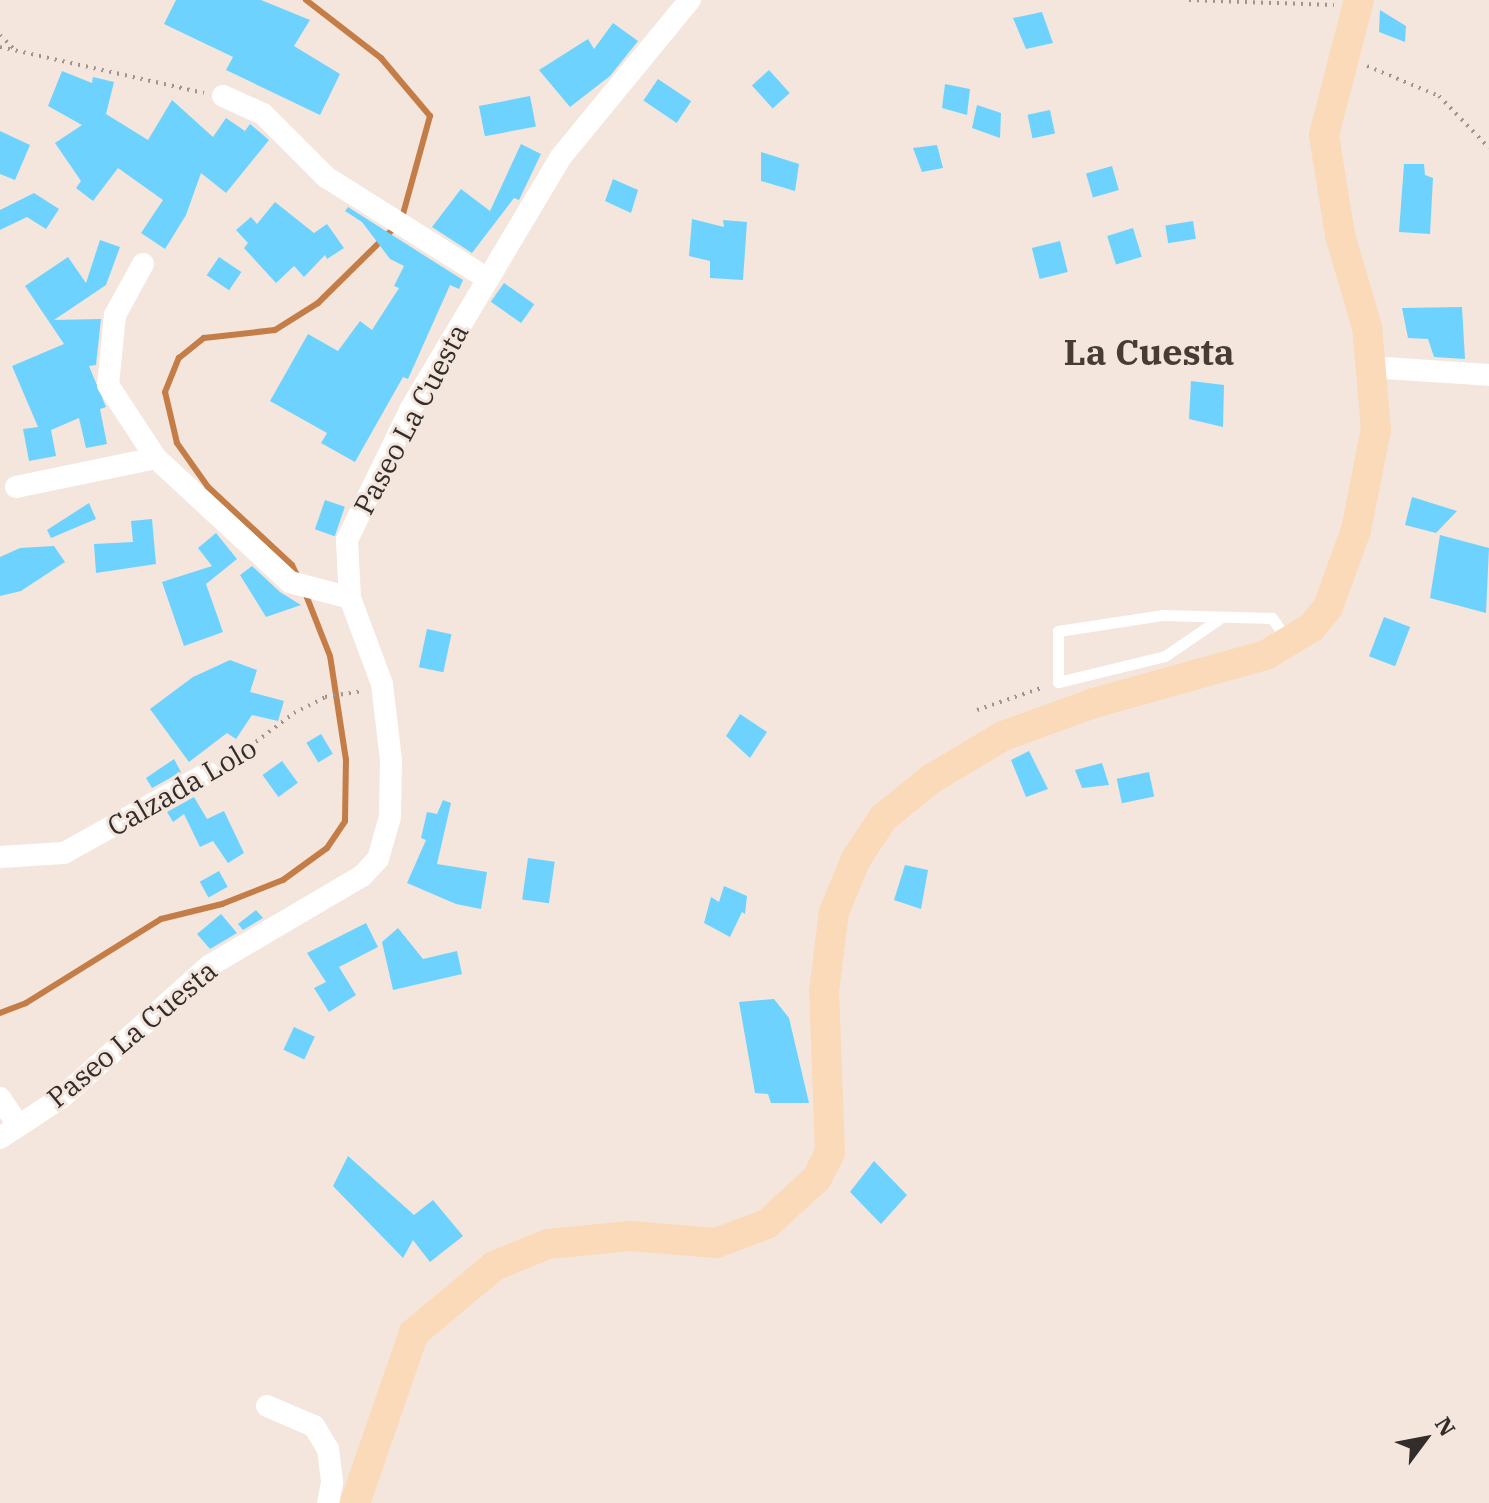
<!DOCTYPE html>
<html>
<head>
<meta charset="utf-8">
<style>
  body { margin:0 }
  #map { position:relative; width:1489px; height:1503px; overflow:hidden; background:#f4e6dd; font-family:"IBM Plex Serif",serif }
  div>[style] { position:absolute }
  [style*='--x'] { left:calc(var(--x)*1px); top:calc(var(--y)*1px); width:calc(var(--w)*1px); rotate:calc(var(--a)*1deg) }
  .stream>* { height:6px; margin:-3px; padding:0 3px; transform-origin:3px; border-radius:3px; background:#c47d47 }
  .building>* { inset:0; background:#6dd3fe; transform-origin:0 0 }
  .path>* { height:4px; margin-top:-2px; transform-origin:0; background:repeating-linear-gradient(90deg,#9f958f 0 2px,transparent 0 8px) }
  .lane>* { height:11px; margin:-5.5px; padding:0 5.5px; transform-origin:5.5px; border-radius:5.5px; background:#fff }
  .street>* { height:22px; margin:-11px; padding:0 11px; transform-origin:11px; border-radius:11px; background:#fff }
  .secondary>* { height:30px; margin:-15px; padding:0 15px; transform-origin:15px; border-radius:15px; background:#fadab8 }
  span { translate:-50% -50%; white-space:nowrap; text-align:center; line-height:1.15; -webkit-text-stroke:6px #f4e6dd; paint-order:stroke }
  .street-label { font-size:28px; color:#322d2a }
  .district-label { font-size:36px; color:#473c34; font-weight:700 }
  .north { position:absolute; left:1385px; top:1399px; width:80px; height:80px; -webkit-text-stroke:6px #f4e6dd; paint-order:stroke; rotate:58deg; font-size:22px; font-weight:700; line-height:32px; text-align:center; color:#322d2a }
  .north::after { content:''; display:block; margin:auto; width:28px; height:36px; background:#322d2a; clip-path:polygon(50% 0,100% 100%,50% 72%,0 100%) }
</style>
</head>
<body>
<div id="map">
  <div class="stream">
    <div style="--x:306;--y:0;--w:95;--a:37.7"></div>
    <div style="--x:381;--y:58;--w:76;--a:49.8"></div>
    <div style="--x:430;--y:116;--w:106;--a:105.4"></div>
    <div style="--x:298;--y:577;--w:13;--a:-117"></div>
    <div style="--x:292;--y:565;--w:115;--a:-137.1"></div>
    <div style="--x:208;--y:487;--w:54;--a:-125.2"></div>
    <div style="--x:177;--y:443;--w:52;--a:-103.2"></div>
    <div style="--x:165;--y:392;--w:37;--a:-68"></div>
    <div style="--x:179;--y:358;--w:32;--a:-39"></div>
    <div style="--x:204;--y:338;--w:71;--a:-6.4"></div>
    <div style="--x:275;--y:330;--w:51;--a:-32.1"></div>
    <div style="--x:318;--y:303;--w:108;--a:-44.6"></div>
    <div style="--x:0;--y:1013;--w:28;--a:-21"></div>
    <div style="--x:26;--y:1003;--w:159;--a:-31.9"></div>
    <div style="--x:161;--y:919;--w:63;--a:-13.8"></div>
    <div style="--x:222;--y:904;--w:66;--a:-21.5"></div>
    <div style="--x:283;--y:880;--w:54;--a:-36"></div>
    <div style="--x:327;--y:848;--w:32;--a:-56"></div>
    <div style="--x:345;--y:821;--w:61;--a:-89.1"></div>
    <div style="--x:346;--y:760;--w:105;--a:-98.7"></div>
    <div style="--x:330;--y:656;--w:71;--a:-111.5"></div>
  </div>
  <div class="building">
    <div style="clip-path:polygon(176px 0,261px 0,310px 20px,294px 46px,340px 74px,320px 115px,226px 70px,233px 57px,164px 24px)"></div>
    <div style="clip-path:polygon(1380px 10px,1406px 26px,1405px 42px,1379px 32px)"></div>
    <div style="clip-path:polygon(1042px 12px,1053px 43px,1026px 49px,1013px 18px)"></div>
    <div style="clip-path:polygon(613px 23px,638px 41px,610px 76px,570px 107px,539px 70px,588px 39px,594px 49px)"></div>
    <div style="left:769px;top:70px;width:31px;height:23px;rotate:48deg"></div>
    <div style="clip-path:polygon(62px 71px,92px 83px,93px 77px,114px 82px,106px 114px,148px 140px,172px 100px,213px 137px,226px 118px,245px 131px,250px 124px,269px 140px,226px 193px,201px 173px,186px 215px,165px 249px,141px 233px,163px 200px,118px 168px,93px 201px,76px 188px,81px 181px,55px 143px,82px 125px,48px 106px)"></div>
    <div style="left:658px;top:79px;width:40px;height:26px;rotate:34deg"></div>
    <div style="clip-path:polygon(945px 84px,970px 89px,967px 115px,942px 108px)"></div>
    <div style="left:530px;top:96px;width:31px;height:52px;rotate:79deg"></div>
    <div style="clip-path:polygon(977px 105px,1001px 113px,1000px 138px,972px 128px)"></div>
    <div style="left:1050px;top:110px;width:24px;height:23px;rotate:78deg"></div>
    <div style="clip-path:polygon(0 131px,30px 145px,15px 180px,0 174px)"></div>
    <div style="clip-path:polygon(521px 144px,541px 154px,519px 200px,514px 198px,472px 253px,432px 227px,461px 189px,490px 211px)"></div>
    <div style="clip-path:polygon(937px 145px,943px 168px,922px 172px,913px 148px)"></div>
    <div style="clip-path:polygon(761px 152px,799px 164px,795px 191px,761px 181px)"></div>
    <div style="clip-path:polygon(1404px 164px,1424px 164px,1425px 175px,1433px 178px,1430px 234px,1399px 232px)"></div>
    <div style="left:1112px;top:166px;width:25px;height:27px;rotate:74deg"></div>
    <div style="clip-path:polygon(613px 179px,638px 190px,631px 213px,605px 201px)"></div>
    <div style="clip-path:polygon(34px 193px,59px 209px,46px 229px,27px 217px,0 230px,0 210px)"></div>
    <div style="clip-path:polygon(275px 202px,314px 233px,327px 224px,344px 248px,327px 259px,325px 255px,304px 277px,294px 266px,276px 283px,244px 248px,248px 243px,236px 230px,251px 217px,257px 224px)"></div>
    <div style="clip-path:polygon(348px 207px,463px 280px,459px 289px,450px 285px,408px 379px,403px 377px,355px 462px,321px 443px,327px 433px,270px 401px,308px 334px,338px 351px,360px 321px,372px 330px,399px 288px,394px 286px,404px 266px,390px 259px,362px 222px,345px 211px)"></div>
    <div style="clip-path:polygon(692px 219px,724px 227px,723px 220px,747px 222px,743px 280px,710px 278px,710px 261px,689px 256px)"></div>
    <div style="left:1193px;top:221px;width:18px;height:28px;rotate:81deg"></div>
    <div style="left:1133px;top:228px;width:30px;height:27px;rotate:73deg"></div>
    <div style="clip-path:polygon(100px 240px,120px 247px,106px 285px,54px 320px,101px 319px,96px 365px,89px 366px,106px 407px,100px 409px,107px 444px,86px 448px,79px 418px,51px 430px,56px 456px,29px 461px,23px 429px,38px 427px,12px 366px,64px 344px,25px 286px,68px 257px,86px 283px)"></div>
    <div style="left:1060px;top:241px;width:32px;height:29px;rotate:76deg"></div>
    <div style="left:219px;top:257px;width:27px;height:22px;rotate:34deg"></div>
    <div style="left:504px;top:283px;width:37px;height:23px;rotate:35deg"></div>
    <div style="clip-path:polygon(1462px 307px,1465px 359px,1434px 357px,1428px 339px,1408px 338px,1402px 308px)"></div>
    <div style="clip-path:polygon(1191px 381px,1224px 385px,1223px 427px,1189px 419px)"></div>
    <div style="clip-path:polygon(1412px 497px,1457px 511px,1436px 533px,1405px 525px)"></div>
    <div style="left:325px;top:500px;width:21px;height:31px;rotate:19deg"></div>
    <div style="clip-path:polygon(89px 503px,96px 519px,51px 538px,47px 530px)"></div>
    <div style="clip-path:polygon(152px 519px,156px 564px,96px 573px,94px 544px,133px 542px,131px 521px)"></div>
    <div style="clip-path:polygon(216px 533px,237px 559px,206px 584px,223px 632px,184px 646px,162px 582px,212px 566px,198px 548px)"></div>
    <div style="clip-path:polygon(1440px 535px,1489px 548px,1486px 613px,1430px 598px)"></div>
    <div style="clip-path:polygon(54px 546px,65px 562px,21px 591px,0 596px,0 557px,20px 548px)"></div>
    <div style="clip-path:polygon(252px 566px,280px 592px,301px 605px,266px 617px,240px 575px)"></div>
    <div style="left:1384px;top:617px;width:28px;height:42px;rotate:21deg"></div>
    <div style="left:427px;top:629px;width:25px;height:39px;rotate:12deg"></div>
    <div style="clip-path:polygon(230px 660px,257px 670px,250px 692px,284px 701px,278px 721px,252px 715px,236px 739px,227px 733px,189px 762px,150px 709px,193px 677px)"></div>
    <div style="clip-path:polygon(740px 714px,767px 732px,750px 758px,726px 736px)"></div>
    <div style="left:321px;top:734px;width:23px;height:17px;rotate:59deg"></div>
    <div style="clip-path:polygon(1029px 751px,1048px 789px,1026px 797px,1011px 760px)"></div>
    <div style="clip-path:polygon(174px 759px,181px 772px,152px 788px,146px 778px)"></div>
    <div style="left:282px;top:761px;width:27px;height:24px;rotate:54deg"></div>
    <div style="clip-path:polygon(1102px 763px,1109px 785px,1082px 788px,1075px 770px)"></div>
    <div style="left:1149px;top:772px;width:25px;height:33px;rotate:78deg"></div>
    <div style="clip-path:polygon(194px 797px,207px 819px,224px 811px,244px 853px,228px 863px,213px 841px,200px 847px,184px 814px,173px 822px,167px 812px)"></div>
    <div style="clip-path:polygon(443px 800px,451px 803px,437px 864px,487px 872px,481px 909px,456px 904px,407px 883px,426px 840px,421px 838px,427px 812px,437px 814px)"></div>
    <div style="left:528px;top:858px;width:27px;height:42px;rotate:8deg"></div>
    <div style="clip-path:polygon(905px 865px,928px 870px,921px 909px,894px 900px)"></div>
    <div style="left:219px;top:871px;width:18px;height:22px;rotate:61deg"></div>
    <div style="clip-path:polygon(724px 886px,747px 896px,745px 914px,742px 912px,730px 937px,704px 923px,711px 897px,719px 902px)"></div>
    <div style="clip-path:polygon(256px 910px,263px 918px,243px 930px,238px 924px)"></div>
    <div style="clip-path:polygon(221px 914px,237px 933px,210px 949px,197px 934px)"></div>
    <div style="clip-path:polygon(366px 923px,378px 947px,339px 967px,356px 995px,329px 1012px,314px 988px,326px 982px,307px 953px)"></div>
    <div style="clip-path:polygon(398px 928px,423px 959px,457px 951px,462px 974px,393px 990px,382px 942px)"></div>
    <div style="clip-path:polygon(774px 999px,789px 1018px,809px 1103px,771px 1103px,768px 1094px,755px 1093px,739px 1002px)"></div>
    <div style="left:294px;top:1027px;width:23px;height:25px;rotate:25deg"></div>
    <div style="clip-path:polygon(348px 1156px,414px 1215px,433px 1200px,463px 1236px,430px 1262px,413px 1240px,403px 1258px,333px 1186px)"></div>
    <div style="clip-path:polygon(874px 1161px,907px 1195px,881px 1224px,850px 1192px)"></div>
  </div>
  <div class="path">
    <div style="--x:1189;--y:0;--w:145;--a:2"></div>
    <div style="--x:0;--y:35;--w:21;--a:45"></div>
    <div style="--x:0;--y:47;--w:209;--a:12.7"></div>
    <div style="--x:1367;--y:66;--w:78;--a:22.6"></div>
    <div style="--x:1439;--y:96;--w:72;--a:46.1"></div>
    <div style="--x:977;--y:710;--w:71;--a:-18.9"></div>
    <div style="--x:224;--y:766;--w:88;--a:-37.1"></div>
    <div style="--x:294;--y:713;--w:35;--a:-27"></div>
    <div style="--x:325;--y:697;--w:36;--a:-9"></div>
  </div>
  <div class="lane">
    <div style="--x:1219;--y:619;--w:65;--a:145.6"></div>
    <div style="--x:1165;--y:656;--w:110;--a:166.3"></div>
    <div style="--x:1058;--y:682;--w:51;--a:-90"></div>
    <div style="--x:1058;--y:631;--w:105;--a:-8.7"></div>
    <div style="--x:1162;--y:615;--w:110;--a:1.6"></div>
    <div style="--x:1272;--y:618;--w:28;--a:55"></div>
  </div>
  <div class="street">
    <div style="--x:223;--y:96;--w:44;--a:24.2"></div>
    <div style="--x:263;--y:114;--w:89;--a:45"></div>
    <div style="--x:326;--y:177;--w:191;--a:32.2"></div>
    <div style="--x:143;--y:264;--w:58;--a:118.8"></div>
    <div style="--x:115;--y:315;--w:70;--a:95.7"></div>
    <div style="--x:108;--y:385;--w:87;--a:56.7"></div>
    <div style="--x:156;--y:458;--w:183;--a:42.8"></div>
    <div style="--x:290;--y:582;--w:62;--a:14.9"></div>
    <div style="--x:1370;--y:367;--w:119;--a:3.8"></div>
    <div style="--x:16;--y:487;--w:143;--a:-11.7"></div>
    <div style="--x:0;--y:857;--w:64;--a:-3.6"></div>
    <div style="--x:64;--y:853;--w:165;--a:-29.1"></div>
    <div style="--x:0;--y:1098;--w:32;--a:56"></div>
    <div style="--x:0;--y:1138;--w:73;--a:-33.3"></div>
    <div style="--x:61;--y:1098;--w:198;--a:-41.7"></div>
    <div style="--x:209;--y:966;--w:178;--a:-30.5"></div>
    <div style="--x:362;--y:876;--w:23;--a:-47"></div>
    <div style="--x:378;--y:859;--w:44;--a:-74.1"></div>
    <div style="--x:390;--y:817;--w:57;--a:-89"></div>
    <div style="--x:391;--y:760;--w:77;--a:-96.8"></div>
    <div style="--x:382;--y:684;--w:92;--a:-110.4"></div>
    <div style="--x:350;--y:598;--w:58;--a:-93"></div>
    <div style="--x:347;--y:540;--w:144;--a:-64.1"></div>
    <div style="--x:410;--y:410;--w:293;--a:-59.2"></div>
    <div style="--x:560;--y:158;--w:205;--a:-50.6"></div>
    <div style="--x:267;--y:1406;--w:51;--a:23.1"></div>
    <div style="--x:314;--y:1426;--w:27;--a:59"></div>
    <div style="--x:328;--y:1449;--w:34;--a:83"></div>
    <div style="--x:332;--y:1483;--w:20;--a:101"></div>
  </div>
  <div class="secondary">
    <div style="--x:355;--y:1503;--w:180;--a:-70.9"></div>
    <div style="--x:414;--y:1333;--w:104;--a:-39.9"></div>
    <div style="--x:494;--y:1266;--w:58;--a:-22.2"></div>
    <div style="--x:548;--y:1244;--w:82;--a:-5.6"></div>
    <div style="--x:630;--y:1236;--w:86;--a:4.7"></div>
    <div style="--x:716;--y:1243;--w:54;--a:-20.4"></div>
    <div style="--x:767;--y:1224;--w:68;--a:-42.6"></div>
    <div style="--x:817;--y:1178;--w:29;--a:-63"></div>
    <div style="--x:830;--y:1152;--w:160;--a:-92.1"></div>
    <div style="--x:824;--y:992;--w:81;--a:-82.9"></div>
    <div style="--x:834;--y:912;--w:57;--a:-67.5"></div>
    <div style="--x:856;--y:859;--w:49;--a:-56.6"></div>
    <div style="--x:883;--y:818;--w:62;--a:-39.1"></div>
    <div style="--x:931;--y:779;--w:84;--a:-30.8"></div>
    <div style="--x:1003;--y:736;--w:97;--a:-19.9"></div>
    <div style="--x:1094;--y:703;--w:179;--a:-15.6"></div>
    <div style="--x:1266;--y:655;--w:54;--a:-31.3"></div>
    <div style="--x:1312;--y:627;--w:26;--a:-51"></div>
    <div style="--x:1328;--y:607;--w:82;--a:-70"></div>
    <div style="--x:1356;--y:530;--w:103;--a:-78.8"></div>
    <div style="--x:1376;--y:429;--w:102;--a:-95"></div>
    <div style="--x:1367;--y:327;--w:96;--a:-106.4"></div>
    <div style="--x:1340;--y:235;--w:101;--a:-99.1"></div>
    <div style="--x:1324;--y:135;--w:139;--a:-75.5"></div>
  </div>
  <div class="street-label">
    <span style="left:411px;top:419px;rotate:-62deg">Paseo La Cuesta</span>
    <span style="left:182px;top:787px;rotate:-30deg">Calzada Lolo</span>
    <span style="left:132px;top:1034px;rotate:-40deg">Paseo La Cuesta</span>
  </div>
  <div class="district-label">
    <span style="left:1149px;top:352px">La Cuesta</span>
  </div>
  <div class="north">N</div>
</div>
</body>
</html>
